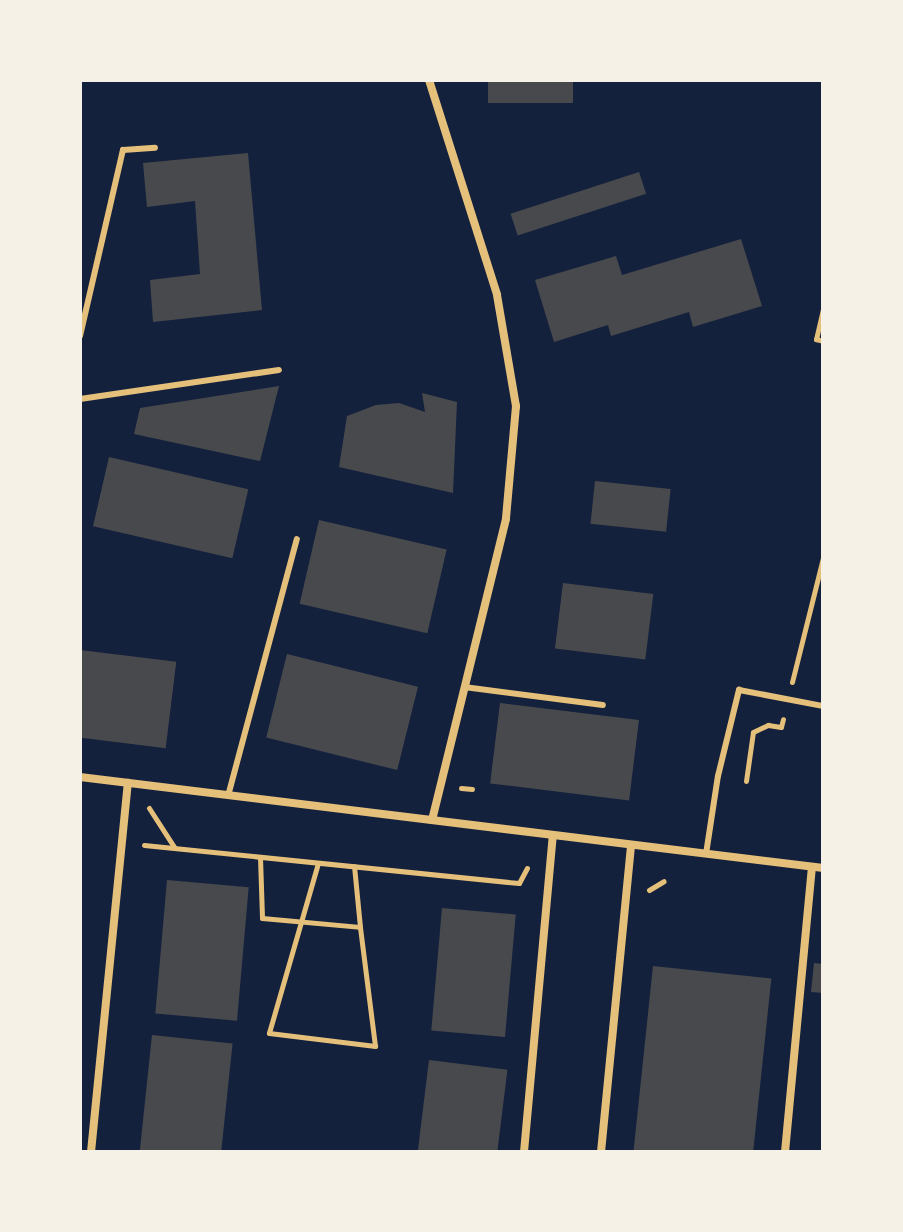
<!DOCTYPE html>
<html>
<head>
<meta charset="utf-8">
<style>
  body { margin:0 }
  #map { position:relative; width:903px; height:1232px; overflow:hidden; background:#14213d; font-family:Commissioner,sans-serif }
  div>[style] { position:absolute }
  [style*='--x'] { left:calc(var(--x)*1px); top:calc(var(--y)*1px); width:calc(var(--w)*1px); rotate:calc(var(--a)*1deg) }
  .building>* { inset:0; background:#48494c; transform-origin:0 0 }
  .path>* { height:5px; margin:-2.5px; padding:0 2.5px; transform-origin:2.5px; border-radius:2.5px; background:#e5c07b }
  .service>* { height:6px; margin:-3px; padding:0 3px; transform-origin:3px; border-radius:3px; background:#e5c07b }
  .minor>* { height:8px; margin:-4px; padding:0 4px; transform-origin:4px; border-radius:4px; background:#e5c07b }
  span { translate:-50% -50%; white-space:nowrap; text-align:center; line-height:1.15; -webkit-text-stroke:7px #f6f1e7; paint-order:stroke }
  .frame { position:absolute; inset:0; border:82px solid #f6f1e7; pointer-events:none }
</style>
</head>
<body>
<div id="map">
  <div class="building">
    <div style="left:488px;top:80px;width:85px;height:23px"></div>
    <div style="clip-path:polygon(248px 153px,262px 310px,153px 322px,150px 280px,200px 274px,195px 201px,147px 207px,143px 163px)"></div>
    <div style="left:639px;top:172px;width:23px;height:135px;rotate:72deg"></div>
    <div style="clip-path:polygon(741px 239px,762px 306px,693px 327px,689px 312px,611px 336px,608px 325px,554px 342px,535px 280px,616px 256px,622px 275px)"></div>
    <div style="clip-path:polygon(279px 386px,260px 461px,134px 434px,140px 408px)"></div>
    <div style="clip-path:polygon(422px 393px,457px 402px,453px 493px,339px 467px,347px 416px,376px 405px,399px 403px,425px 412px)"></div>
    <div style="left:109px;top:457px;width:143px;height:71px;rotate:13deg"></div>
    <div style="left:595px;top:481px;width:76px;height:43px;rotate:6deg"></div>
    <div style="left:319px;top:520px;width:131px;height:86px;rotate:13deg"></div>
    <div style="left:563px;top:583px;width:91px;height:66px;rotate:7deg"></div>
    <div style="left:80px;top:650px;width:97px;height:87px;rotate:7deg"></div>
    <div style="left:287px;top:654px;width:135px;height:86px;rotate:14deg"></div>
    <div style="left:500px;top:703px;width:140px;height:81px;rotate:7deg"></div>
    <div style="left:167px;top:880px;width:82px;height:134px;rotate:5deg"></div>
    <div style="left:442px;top:908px;width:74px;height:123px;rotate:5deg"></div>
    <div style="clip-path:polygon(814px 963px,823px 964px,823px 993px,811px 992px)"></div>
    <div style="left:653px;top:966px;width:119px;height:187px;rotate:6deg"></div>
    <div style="left:152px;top:1035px;width:81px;height:118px;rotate:6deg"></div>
    <div style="left:429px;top:1060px;width:79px;height:93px;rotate:7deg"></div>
  </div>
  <div class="path">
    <div style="--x:823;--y:309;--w:31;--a:103"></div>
    <div style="--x:816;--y:339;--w:7;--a:16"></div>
    <div style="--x:792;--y:682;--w:128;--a:-76"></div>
    <div style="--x:746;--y:781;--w:49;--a:-81.9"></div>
    <div style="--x:753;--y:732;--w:17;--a:-25"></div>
    <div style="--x:768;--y:725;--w:13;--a:9"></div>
    <div style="--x:781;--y:727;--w:8;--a:-76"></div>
    <div style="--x:461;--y:788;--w:11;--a:5"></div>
    <div style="--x:149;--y:808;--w:46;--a:57.3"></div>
    <div style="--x:144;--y:845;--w:377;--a:5.8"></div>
    <div style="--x:519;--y:883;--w:17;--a:-62"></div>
    <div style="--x:260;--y:857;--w:61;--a:88.1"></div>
    <div style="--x:262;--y:918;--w:98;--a:5.2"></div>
    <div style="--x:360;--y:927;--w:61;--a:-95.6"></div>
    <div style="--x:318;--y:863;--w:177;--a:106.1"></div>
    <div style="--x:269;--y:1033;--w:107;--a:7"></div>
    <div style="--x:375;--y:1046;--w:120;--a:-97.2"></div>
    <div style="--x:649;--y:890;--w:17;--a:-31"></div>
  </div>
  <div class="service">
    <div style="--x:80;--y:336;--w:191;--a:-77"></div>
    <div style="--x:123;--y:150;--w:32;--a:-4"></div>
    <div style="--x:80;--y:399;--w:201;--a:-8.3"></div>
    <div style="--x:464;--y:687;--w:140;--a:7.4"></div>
    <div style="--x:228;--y:796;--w:266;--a:-75"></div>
    <div style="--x:706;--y:854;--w:79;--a:-81.3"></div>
    <div style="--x:718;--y:776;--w:89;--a:-76.3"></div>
    <div style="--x:739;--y:690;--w:86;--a:10.8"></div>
  </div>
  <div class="minor">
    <div style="--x:429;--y:80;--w:225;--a:72.4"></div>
    <div style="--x:497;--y:295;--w:113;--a:80.3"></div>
    <div style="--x:516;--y:406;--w:113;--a:95.1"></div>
    <div style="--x:506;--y:519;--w:310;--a:103.8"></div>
    <div style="--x:80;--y:777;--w:749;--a:6.98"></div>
    <div style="--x:91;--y:1152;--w:371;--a:-84.3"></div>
    <div style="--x:524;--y:1152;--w:317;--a:-84.8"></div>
    <div style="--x:601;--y:1152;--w:307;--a:-84.4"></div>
    <div style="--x:785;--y:1152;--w:286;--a:-84.6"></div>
  </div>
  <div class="frame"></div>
</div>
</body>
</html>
